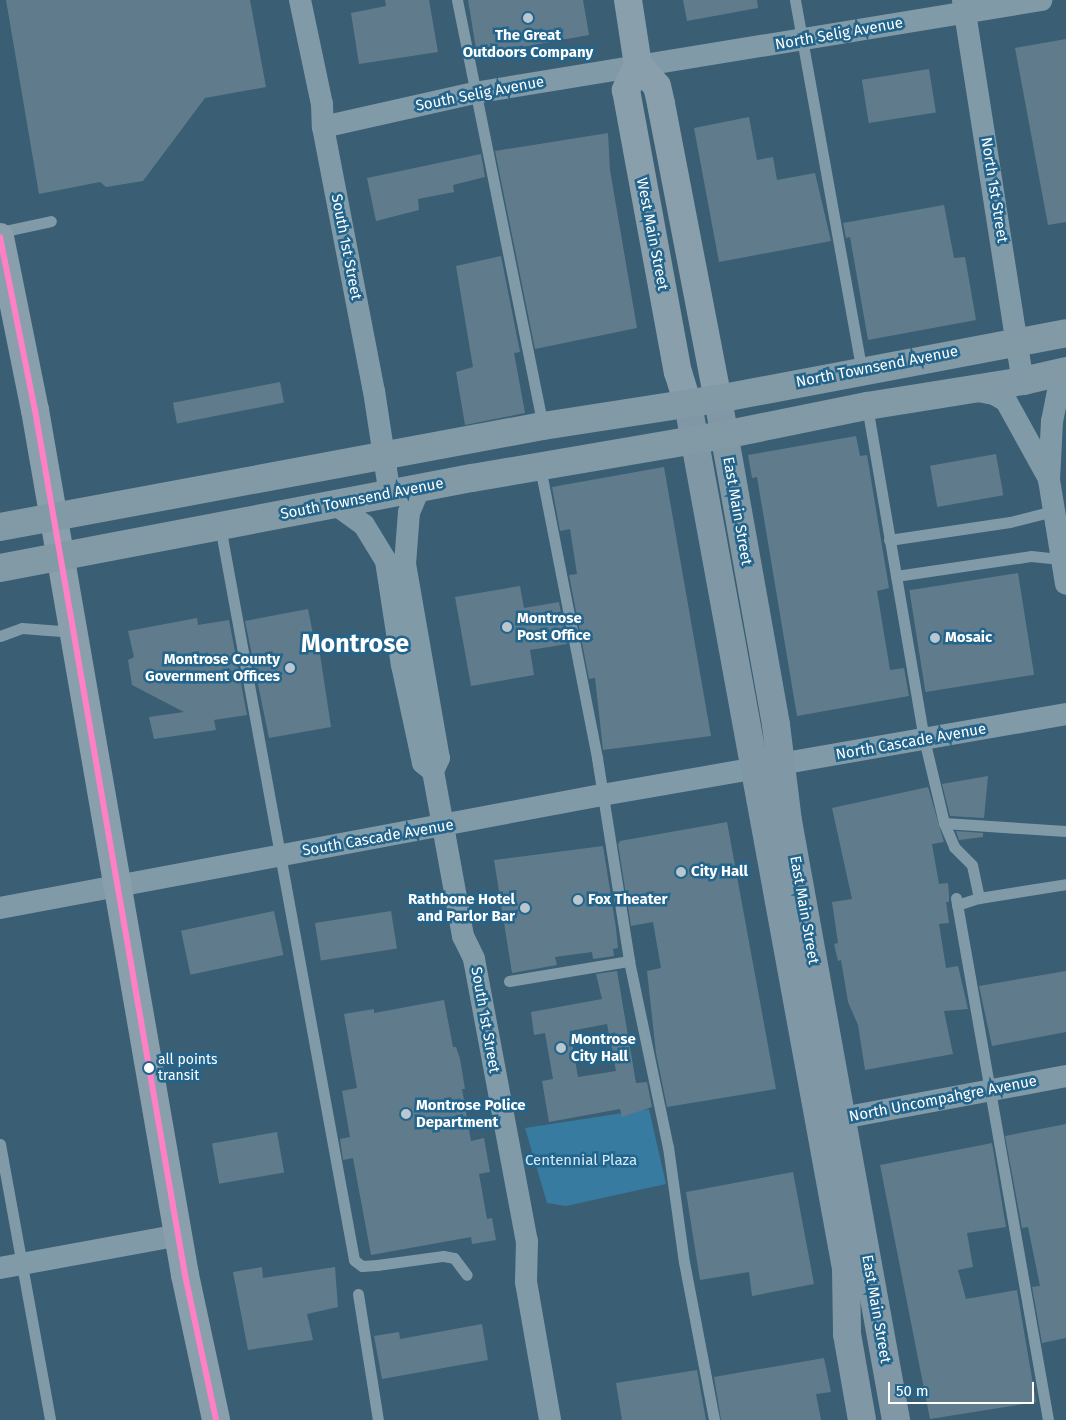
<!DOCTYPE html>
<html>
<head>
<meta charset="utf-8">
<style>
  body { margin:0 }
  #map { position:relative; width:1066px; height:1420px; overflow:hidden; background:#3a5e73; font-family:"Fira Sans",sans-serif }
  div>[style] { position:absolute }
  [style*='--x'] { left:calc(var(--x)*1px); top:calc(var(--y)*1px); width:calc(var(--w)*1px); rotate:calc(var(--a)*1deg) }
  .green>* { inset:0; background:#377ba1 }
  .building>* { inset:0; background:#607c8c; transform-origin:0 0 }
  .lane>* { height:11px; margin:-5.5px; padding:0 5.5px; transform-origin:5.5px; border-radius:5.5px; background:#819aa8 }
  .street>* { height:22px; margin:-11px; padding:0 11px; transform-origin:11px; border-radius:11px; background:#819aa8 }
  .secondary>* { height:28px; margin:-14px; padding:0 14px; transform-origin:14px; border-radius:14px; background:#899fac }
  .primary>* { height:28px; margin:-14px; padding:0 14px; transform-origin:14px; border-radius:14px; background:#8098a6 }
  .highway>* { height:28px; margin:-14px; padding:0 14px; transform-origin:14px; border-radius:14px; background:#819aa6 }
  .bus-1>* { height:6px; margin:-3px; padding:0 3px; transform-origin:3px; border-radius:3px; background:#ff80c5 }
  .dots>* { width:14px; height:14px; translate:-50% -50%; box-sizing:border-box; border:2px solid #22648b; border-radius:50% }
  span { translate:-50% -50%; white-space:nowrap; text-align:center; line-height:1.15; -webkit-text-stroke:5px #22648b; paint-order:stroke }
  .bus-label { font-size:14px; color:#fff }
  .left { translate:0 -50%; text-align:left }
  .street-label { font-size:15px; color:#fff }
  .poi-label { font-size:15px; color:#fff; font-weight:700 }
  .right { translate:-100% -50%; text-align:right }
  .park-label { font-size:15px; color:#d4ebf8 }
  .town-label { font-size:25px; color:#fff; font-weight:700 }
  .scale { position:absolute; left:888px; top:1382px; width:146px; height:22px; box-sizing:border-box; border:2px solid #fff; border-top:0; padding-left:6px; font-size:15px; line-height:18px; white-space:nowrap; color:#fff; -webkit-text-stroke:4px #22648b; paint-order:stroke }
</style>
</head>
<body>
<div id="map">
  <div class="green">
    <div style="clip-path:polygon(649px 1109px,666px 1184px,566px 1206px,547px 1203px,525px 1128px)"></div>
  </div>
  <div class="building">
    <div style="clip-path:polygon(6px 0,250px 0,266px 87px,205px 98px,143px 181px,106px 187px,100px 182px,39px 194px)"></div>
    <div style="clip-path:polygon(385px 0,429px 0,438px 52px,359px 64px,351px 13px,386px 6px)"></div>
    <div style="clip-path:polygon(468px 0,583px 0,589px 35px,477px 55px)"></div>
    <div style="clip-path:polygon(683px 0,757px 0,758px 8px,687px 21px)"></div>
    <div style="clip-path:polygon(1066px 39px,1066px 222px,1048px 225px,1015px 48px)"></div>
    <div style="left:929px;top:69px;width:44px;height:68px;rotate:81deg"></div>
    <div style="clip-path:polygon(749px 117px,757px 160px,773px 157px,777px 180px,815px 173px,831px 241px,719px 262px,694px 128px)"></div>
    <div style="clip-path:polygon(608px 133px,610px 170px,637px 328px,535px 349px,495px 151px)"></div>
    <div style="clip-path:polygon(481px 154px,485px 177px,453px 185px,454px 192px,418px 199px,419px 210px,376px 221px,367px 178px)"></div>
    <div style="clip-path:polygon(944px 205px,954px 258px,965px 257px,976px 320px,868px 340px,850px 237px,846px 238px,843px 223px)"></div>
    <div style="clip-path:polygon(501px 256px,520px 352px,514px 353px,525px 413px,465px 425px,456px 372px,473px 367px,456px 266px)"></div>
    <div style="left:280px;top:382px;width:21px;height:109px;rotate:79deg"></div>
    <div style="clip-path:polygon(856px 436px,860px 456px,867px 455px,889px 588px,877px 591px,890px 670px,904px 668px,909px 696px,797px 716px,757px 477px,752px 478px,748px 455px)"></div>
    <div style="left:996px;top:454px;width:42px;height:67px;rotate:80deg"></div>
    <div style="clip-path:polygon(664px 467px,711px 736px,603px 750px,595px 678px,589px 679px,569px 575px,577px 574px,570px 529px,560px 531px,552px 487px)"></div>
    <div style="left:1018px;top:573px;width:103px;height:110px;rotate:81deg"></div>
    <div style="clip-path:polygon(520px 586px,524px 608px,559px 602px,567px 644px,530px 650px,534px 675px,471px 686px,455px 597px)"></div>
    <div style="clip-path:polygon(308px 609px,317px 654px,320px 654px,331px 727px,269px 738px,245px 621px)"></div>
    <div style="clip-path:polygon(197px 618px,198px 625px,229px 620px,247px 715px,214px 720px,216px 730px,154px 739px,149px 717px,184px 712px,132px 685px,128px 660px,134px 657px,128px 631px)"></div>
    <div style="clip-path:polygon(988px 776px,984px 818px,950px 816px,942px 784px)"></div>
    <div style="clip-path:polygon(928px 787px,944px 842px,932px 844px,939px 884px,948px 883px,949px 895px,949px 902px,946px 902px,949px 923px,939px 924px,946px 968px,958px 966px,968px 1009px,944px 1011px,953px 1054px,865px 1070px,858px 1025px,848px 1002px,841px 960px,838px 961px,834px 944px,838px 943px,832px 902px,852px 899px,832px 808px)"></div>
    <div style="clip-path:polygon(727px 822px,776px 1089px,667px 1107px,656px 1053px,647px 971px,661px 968px,653px 922px,631px 926px,618px 844px,620px 841px)"></div>
    <div style="clip-path:polygon(956px 831px,983px 833px,983px 837px,959px 840px)"></div>
    <div style="clip-path:polygon(603px 846px,616px 928px,618px 948px,613px 949px,614px 956px,593px 959px,592px 952px,555px 957px,557px 965px,512px 973px,494px 860px)"></div>
    <div style="left:274px;top:911px;width:45px;height:95px;rotate:78deg"></div>
    <div style="left:391px;top:911px;width:38px;height:77px;rotate:81deg"></div>
    <div style="clip-path:polygon(evenodd,617px 971px,636px 1083px,647px 1082px,652px 1107px,622px 1117px,620px 1109px,549px 1122px,542px 1081px,553px 1079px,545px 1033px,534px 1035px,531px 1012px,602px 999px,596px 974px,617px 971px,607px 1024px,616px 1071px,578px 1077px,570px 1031px,607px 1024px)"></div>
    <div style="clip-path:polygon(1066px 971px,1066px 1032px,992px 1046px,979px 986px)"></div>
    <div style="clip-path:polygon(444px 1000px,453px 1047px,456px 1047px,460px 1059px,465px 1089px,462px 1089px,471px 1141px,484px 1138px,490px 1172px,479px 1174px,487px 1219px,492px 1218px,496px 1240px,472px 1244px,471px 1237px,371px 1255px,353px 1158px,343px 1160px,340px 1139px,350px 1137px,342px 1091px,357px 1088px,344px 1014px,374px 1009px,374px 1013px)"></div>
    <div style="clip-path:polygon(1066px 1124px,1066px 1338px,1042px 1343px,1032px 1287px,1040px 1286px,1028px 1227px,1022px 1228px,1005px 1136px)"></div>
    <div style="left:277px;top:1132px;width:41px;height:66px;rotate:80deg"></div>
    <div style="clip-path:polygon(992px 1143px,1006px 1227px,967px 1233px,973px 1267px,958px 1270px,966px 1299px,1017px 1290px,1036px 1402px,930px 1419px,880px 1165px)"></div>
    <div style="clip-path:polygon(793px 1172px,814px 1284px,752px 1296px,749px 1272px,700px 1280px,686px 1192px)"></div>
    <div style="clip-path:polygon(262px 1267px,263px 1278px,335px 1267px,338px 1307px,307px 1314px,313px 1340px,248px 1350px,233px 1272px)"></div>
    <div style="clip-path:polygon(482px 1324px,488px 1360px,382px 1379px,374px 1336px,399px 1332px,400px 1339px)"></div>
    <div style="clip-path:polygon(824px 1358px,831px 1392px,816px 1394px,821px 1420px,721px 1420px,714px 1377px)"></div>
    <div style="clip-path:polygon(697px 1370px,706px 1420px,622px 1420px,616px 1383px)"></div>
  </div>
  <div class="lane">
    <div style="--x:457;--y:0;--w:435;--a:78.6"></div>
    <div style="--x:795;--y:0;--w:377;--a:79.8"></div>
    <div style="--x:0;--y:232;--w:52;--a:-12.2"></div>
    <div style="--x:867;--y:406;--w:338;--a:80.3"></div>
    <div style="--x:924;--y:739;--w:86;--a:76.6"></div>
    <div style="--x:944;--y:823;--w:122;--a:3.8"></div>
    <div style="--x:540;--y:467;--w:297;--a:78.9"></div>
    <div style="--x:597;--y:758;--w:206;--a:81"></div>
    <div style="--x:629;--y:961;--w:190;--a:78.2"></div>
    <div style="--x:668;--y:1147;--w:116;--a:82.1"></div>
    <div style="--x:684;--y:1262;--w:161;--a:79.2"></div>
    <div style="--x:220;--y:526;--w:746;--a:79.65"></div>
    <div style="--x:354;--y:1260;--w:10;--a:37"></div>
    <div style="--x:362;--y:1266;--w:15;--a:-4"></div>
    <div style="--x:377;--y:1265;--w:67;--a:-7.8"></div>
    <div style="--x:443;--y:1256;--w:11;--a:10"></div>
    <div style="--x:454;--y:1258;--w:21;--a:53"></div>
    <div style="--x:889;--y:540;--w:122;--a:-8.5"></div>
    <div style="--x:1010;--y:522;--w:44;--a:-14.3"></div>
    <div style="--x:896;--y:576;--w:136;--a:-8.4"></div>
    <div style="--x:1031;--y:556;--w:30;--a:6"></div>
    <div style="--x:0;--y:636;--w:23;--a:-20"></div>
    <div style="--x:22;--y:628;--w:52;--a:4.4"></div>
    <div style="--x:944;--y:823;--w:26;--a:67"></div>
    <div style="--x:954;--y:847;--w:25;--a:45"></div>
    <div style="--x:972;--y:865;--w:34;--a:78"></div>
    <div style="--x:956;--y:898;--w:530;--a:80"></div>
    <div style="--x:957;--y:905;--w:23;--a:-18"></div>
    <div style="--x:979;--y:898;--w:88;--a:-9.1"></div>
    <div style="--x:509;--y:981;--w:122;--a:-9.5"></div>
    <div style="--x:0;--y:1144;--w:280;--a:79.7"></div>
    <div style="--x:358;--y:1294;--w:128;--a:81"></div>
  </div>
  <div class="street">
    <div style="--x:300;--y:0;--w:106;--a:78.1"></div>
    <div style="--x:322;--y:104;--w:23;--a:88"></div>
    <div style="--x:323;--y:127;--w:269;--a:79.1"></div>
    <div style="--x:374;--y:391;--w:105;--a:81.3"></div>
    <div style="--x:963;--y:0;--w:386;--a:81.1"></div>
    <div style="--x:323;--y:127;--w:155;--a:-12.7"></div>
    <div style="--x:474;--y:93;--w:575;--a:-9.31"></div>
    <div style="--x:1066;--y:377;--w:16;--a:120"></div>
    <div style="--x:1058;--y:391;--w:31;--a:101"></div>
    <div style="--x:1052;--y:421;--w:59;--a:92.9"></div>
    <div style="--x:1049;--y:480;--w:105;--a:80.7"></div>
    <div style="--x:973;--y:390;--w:21;--a:11"></div>
    <div style="--x:994;--y:394;--w:14;--a:30"></div>
    <div style="--x:1006;--y:401;--w:85;--a:61"></div>
    <div style="--x:419;--y:489;--w:25;--a:113"></div>
    <div style="--x:409;--y:512;--w:52;--a:94.4"></div>
    <div style="--x:405;--y:564;--w:197;--a:80.1"></div>
    <div style="--x:439;--y:758;--w:14;--a:115"></div>
    <div style="--x:433;--y:771;--w:168;--a:79.7"></div>
    <div style="--x:463;--y:936;--w:25;--a:64"></div>
    <div style="--x:474;--y:959;--w:287;--a:79.4"></div>
    <div style="--x:527;--y:1241;--w:41;--a:91.4"></div>
    <div style="--x:526;--y:1282;--w:140;--a:80.1"></div>
    <div style="--x:335;--y:504;--w:36;--a:36"></div>
    <div style="--x:364;--y:525;--w:42;--a:58.6"></div>
    <div style="--x:386;--y:561;--w:105;--a:81.3"></div>
    <div style="--x:402;--y:665;--w:100;--a:77.9"></div>
    <div style="--x:423;--y:763;--w:13;--a:39"></div>
    <div style="--x:0;--y:908;--w:613;--a:-10.63"></div>
    <div style="--x:602;--y:795;--w:471;--a:-9.9"></div>
    <div style="--x:826;--y:1121;--w:244;--a:-10.6"></div>
    <div style="--x:0;--y:1268;--w:182;--a:-10.4"></div>
  </div>
  <div class="secondary">
    <div style="--x:628;--y:0;--w:66;--a:81.3"></div>
    <div style="--x:638;--y:65;--w:28;--a:116"></div>
    <div style="--x:626;--y:90;--w:287;--a:79.6"></div>
    <div style="--x:678;--y:372;--w:34;--a:73"></div>
    <div style="--x:638;--y:65;--w:28;--a:48"></div>
    <div style="--x:657;--y:86;--w:18;--a:77"></div>
    <div style="--x:661;--y:104;--w:300;--a:79.1"></div>
    <div style="--x:0;--y:237;--w:177;--a:78.6"></div>
    <div style="--x:35;--y:410;--w:878;--a:80.16"></div>
    <div style="--x:185;--y:1275;--w:148;--a:77.9"></div>
  </div>
  <div class="primary">
    <div style="--x:718;--y:399;--w:331;--a:79.9"></div>
    <div style="--x:776;--y:725;--w:97;--a:82.9"></div>
    <div style="--x:788;--y:821;--w:609;--a:79.78"></div>
    <div style="--x:688;--y:404;--w:878;--a:79.64"></div>
    <div style="--x:846;--y:1268;--w:66;--a:89.1"></div>
    <div style="--x:847;--y:1334;--w:87;--a:80.1"></div>
  </div>
  <div class="highway">
    <div style="--x:0;--y:527;--w:552;--a:-10.54"></div>
    <div style="--x:543;--y:426;--w:177;--a:-8.8"></div>
    <div style="--x:718;--y:399;--w:354;--a:-10.7"></div>
    <div style="--x:0;--y:568;--w:481;--a:-10.8"></div>
    <div style="--x:472;--y:478;--w:256;--a:-9.7"></div>
    <div style="--x:724;--y:435;--w:146;--a:-11.5"></div>
    <div style="--x:867;--y:406;--w:158;--a:-9.1"></div>
    <div style="--x:1023;--y:381;--w:44;--a:-13.1"></div>
  </div>
  <div class="bus-1">
    <div style="--x:0;--y:237;--w:177;--a:78.6"></div>
    <div style="--x:35;--y:410;--w:878;--a:80.16"></div>
    <div style="--x:185;--y:1275;--w:148;--a:77.9"></div>
  </div>
  <div class="dots">
    <div style="left:528px;top:18px;background:#bac7ce"></div>
    <div style="left:507px;top:627px;background:#bac7ce"></div>
    <div style="left:935px;top:638px;background:#bac7ce"></div>
    <div style="left:290px;top:668px;background:#bac7ce"></div>
    <div style="left:681px;top:872px;background:#bac7ce"></div>
    <div style="left:578px;top:900px;background:#bac7ce"></div>
    <div style="left:525px;top:908px;background:#bac7ce"></div>
    <div style="left:561px;top:1048px;background:#bac7ce"></div>
    <div style="left:149px;top:1068px;background:#fff"></div>
    <div style="left:406px;top:1114px;background:#bac7ce"></div>
  </div>
  <div class="bus-label">
    <span class="left" style="left:158px;top:1068px">all points<br>transit</span>
  </div>
  <div class="street-label">
    <span style="left:839px;top:34px;rotate:-10deg">North Selig Avenue</span>
    <span style="left:480px;top:94px;rotate:-11deg">South Selig Avenue</span>
    <span style="left:994px;top:190px;rotate:81deg">North 1st Street</span>
    <span style="left:652px;top:234px;rotate:79deg">West Main Street</span>
    <span style="left:346px;top:247px;rotate:79deg">South 1st Street</span>
    <span style="left:877px;top:367px;rotate:-11deg">North Townsend Avenue</span>
    <span style="left:362px;top:499px;rotate:-11deg">South Townsend Avenue</span>
    <span style="left:737px;top:511px;rotate:80deg">East Main Street</span>
    <span style="left:911px;top:742px;rotate:-10deg">North Cascade Avenue</span>
    <span style="left:378px;top:838px;rotate:-10deg">South Cascade Avenue</span>
    <span style="left:804px;top:910px;rotate:80deg">East Main Street</span>
    <span style="left:485px;top:1020px;rotate:80deg">South 1st Street</span>
    <span style="left:943px;top:1099px;rotate:-11deg">North Uncompahgre Avenue</span>
    <span style="left:876px;top:1309px;rotate:80deg">East Main Street</span>
  </div>
  <div class="poi-label">
    <span style="left:528px;top:44px">The Great<br>Outdoors Company</span>
    <span class="left" style="left:517px;top:627px">Montrose<br>Post Office</span>
    <span class="left" style="left:945px;top:638px">Mosaic</span>
    <span class="right" style="left:280px;top:668px">Montrose County<br>Government Offices</span>
    <span class="left" style="left:691px;top:872px">City Hall</span>
    <span class="right" style="left:515px;top:908px">Rathbone Hotel<br>and Parlor Bar</span>
    <span class="left" style="left:588px;top:900px">Fox Theater</span>
    <span class="left" style="left:571px;top:1048px">Montrose<br>City Hall</span>
    <span class="left" style="left:416px;top:1114px">Montrose Police<br>Department</span>
  </div>
  <div class="park-label">
    <span style="left:581px;top:1161px">Centennial Plaza</span>
  </div>
  <div class="town-label">
    <span style="left:355px;top:644px">Montrose</span>
  </div>
  <div class="scale">50 m</div>
</div>
</body>
</html>
